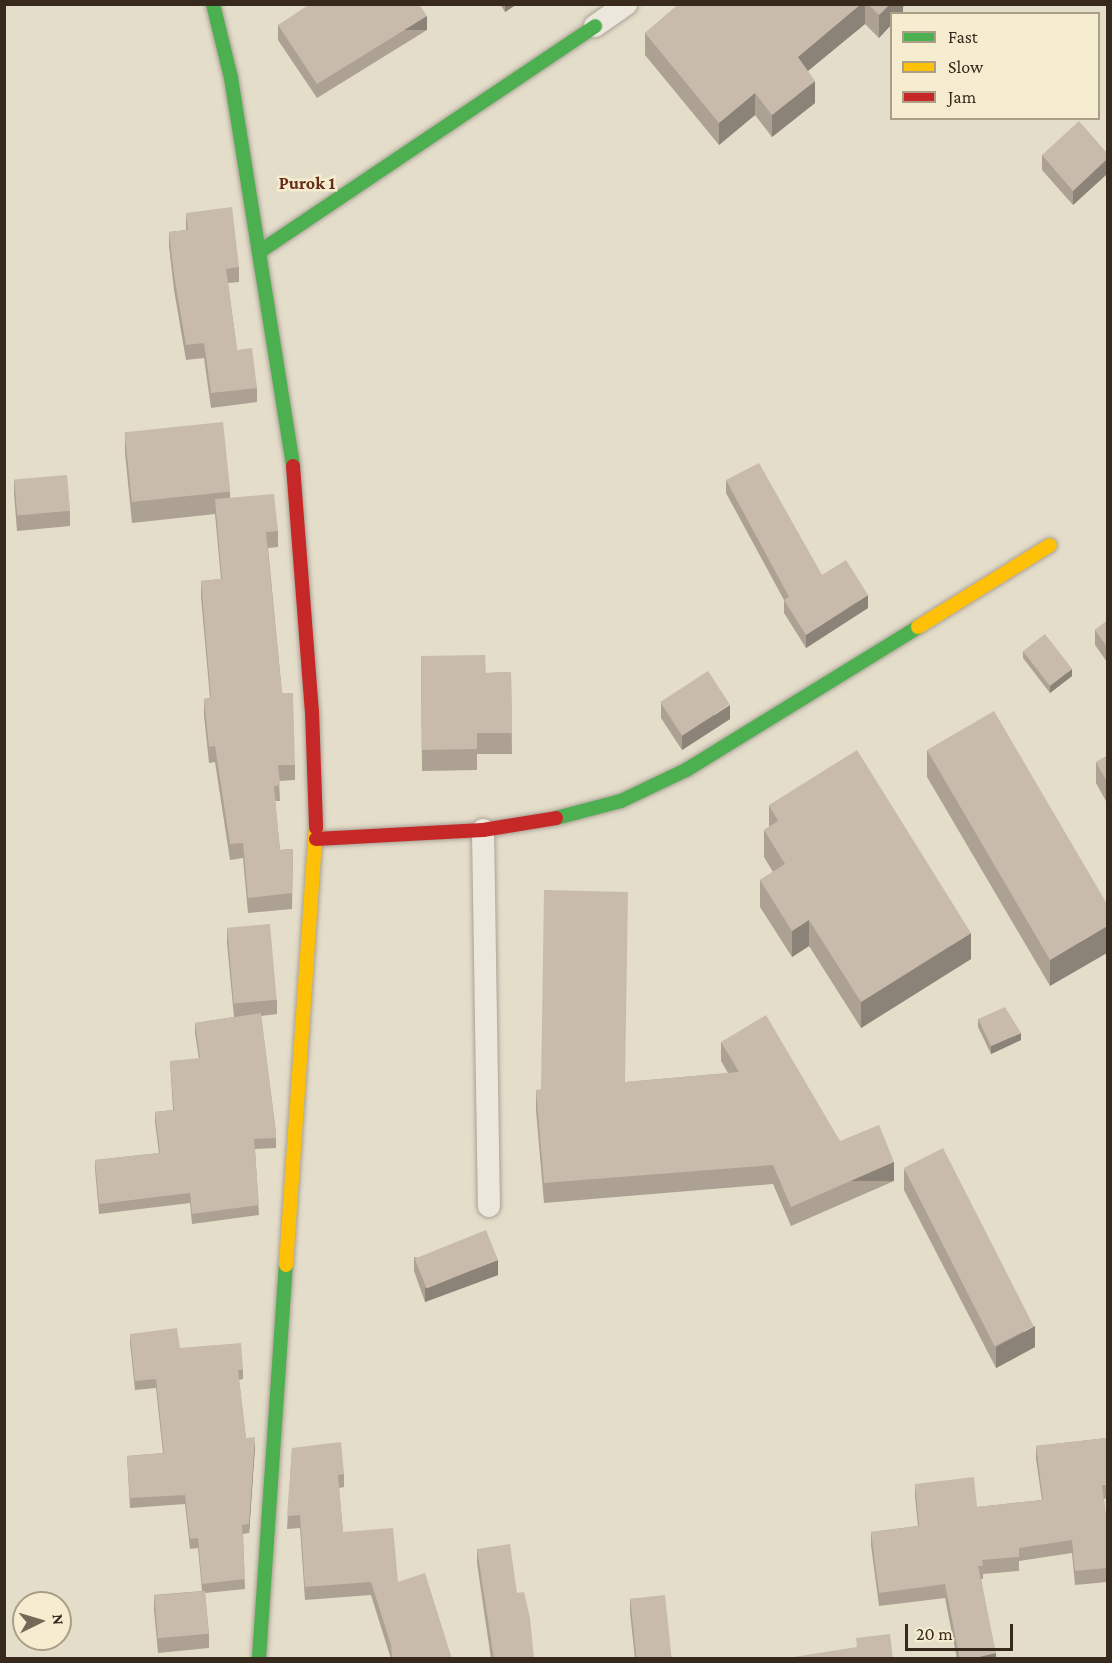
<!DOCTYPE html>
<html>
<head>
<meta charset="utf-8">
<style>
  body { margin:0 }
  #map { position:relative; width:1112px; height:1663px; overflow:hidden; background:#e4ddca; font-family:"Crimson Pro",serif }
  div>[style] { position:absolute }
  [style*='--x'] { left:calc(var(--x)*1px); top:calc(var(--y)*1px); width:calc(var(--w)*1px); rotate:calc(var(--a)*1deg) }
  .roads { filter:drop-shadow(0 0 2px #a9a194) drop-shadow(0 0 2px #a9a194) }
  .lane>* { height:22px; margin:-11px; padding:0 11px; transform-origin:11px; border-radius:11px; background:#ece7dc }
  .fast>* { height:14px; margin:-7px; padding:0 7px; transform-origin:7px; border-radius:7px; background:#4caf50 }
  .slow>* { height:14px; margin:-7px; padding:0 7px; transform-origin:7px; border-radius:7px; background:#ffc107 }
  .jam>* { height:14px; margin:-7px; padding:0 7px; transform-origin:7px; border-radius:7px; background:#c62828 }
  .wall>* { inset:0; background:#aca193 }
  .shaded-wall>* { inset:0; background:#8c8378; transform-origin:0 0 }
  .building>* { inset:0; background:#c8bbab; transform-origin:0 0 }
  span { translate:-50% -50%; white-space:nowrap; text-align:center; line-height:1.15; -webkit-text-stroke:5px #f6eccf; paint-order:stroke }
  .neighbourhood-label { font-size:18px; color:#652c1a; font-weight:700 }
  .frame { position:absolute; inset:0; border:6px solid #372a1c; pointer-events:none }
  .legend { position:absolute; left:890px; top:12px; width:210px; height:108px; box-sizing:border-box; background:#f6eccf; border:2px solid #aa9e87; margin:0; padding:8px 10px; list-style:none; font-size:18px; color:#372a1c }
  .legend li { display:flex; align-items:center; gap:12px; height:30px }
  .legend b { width:30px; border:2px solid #aa9e87 }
  .north { position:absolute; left:12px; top:1591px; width:60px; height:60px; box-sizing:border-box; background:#f6eccf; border:2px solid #aa9e87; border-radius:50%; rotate:85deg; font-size:16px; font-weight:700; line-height:24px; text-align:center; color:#372a1c }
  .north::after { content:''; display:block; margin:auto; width:21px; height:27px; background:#746959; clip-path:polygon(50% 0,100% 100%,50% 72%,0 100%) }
  .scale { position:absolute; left:905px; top:1624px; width:108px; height:27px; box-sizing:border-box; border:3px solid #372a1c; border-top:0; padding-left:8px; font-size:18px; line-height:21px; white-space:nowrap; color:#372a1c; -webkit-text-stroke:4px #f6eccf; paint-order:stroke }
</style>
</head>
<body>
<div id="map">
  <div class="roads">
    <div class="lane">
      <div style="--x:595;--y:26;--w:38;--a:-35"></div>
      <div style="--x:483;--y:830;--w:376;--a:89.1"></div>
    </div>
    <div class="fast">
      <div style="--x:213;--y:4;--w:76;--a:76.3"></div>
      <div style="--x:231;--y:78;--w:393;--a:80.9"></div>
      <div style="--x:259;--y:252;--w:405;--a:-33.9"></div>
      <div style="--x:556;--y:818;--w:67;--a:-14.7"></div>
      <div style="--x:621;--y:801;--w:72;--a:-25.5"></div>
      <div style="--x:686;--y:770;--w:273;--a:-31.6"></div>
      <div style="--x:259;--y:1658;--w:394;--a:-86.1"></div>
    </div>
    <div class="slow">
      <div style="--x:918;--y:627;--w:155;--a:-31.8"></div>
      <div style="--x:286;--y:1265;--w:438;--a:-86.1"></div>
    </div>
    <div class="jam">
      <div style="--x:293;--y:466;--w:246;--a:85.6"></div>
      <div style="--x:312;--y:711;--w:117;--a:88"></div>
      <div style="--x:316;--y:839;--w:167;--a:-3.1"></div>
      <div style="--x:483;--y:830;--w:74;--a:-9.3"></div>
    </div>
  </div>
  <div class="wall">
    <div style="clip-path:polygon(500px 4px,517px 4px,505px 12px)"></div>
    <div style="clip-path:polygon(679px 4px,905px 4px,903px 7px,903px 14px,891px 14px,891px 25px,879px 38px,865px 24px,808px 71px,815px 103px,772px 137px,755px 115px,719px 145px,645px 55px,645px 33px)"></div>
    <div style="clip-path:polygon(355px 6px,427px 30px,317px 98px,278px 40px,278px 25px)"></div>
    <div style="clip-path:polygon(1107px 153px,1107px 174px,1073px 205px,1042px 170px,1042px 155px)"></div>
    <div style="clip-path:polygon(186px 213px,239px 267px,239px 282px,228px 283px,237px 350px,257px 388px,257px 402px,211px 408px,204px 358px,186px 360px,174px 290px,169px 246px,169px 232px,186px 230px)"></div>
    <div style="clip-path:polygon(125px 432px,230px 492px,230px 498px,278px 531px,278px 547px,268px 548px,282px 693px,295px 765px,295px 780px,279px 781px,280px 801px,275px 801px,280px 850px,293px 849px,292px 909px,248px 913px,243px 858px,230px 860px,215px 762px,209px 763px,204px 715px,204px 699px,210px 698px,201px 597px,201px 581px,221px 579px,215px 514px,132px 523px,125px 453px)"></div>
    <div style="clip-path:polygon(14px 480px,70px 511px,70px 526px,17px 531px,14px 494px)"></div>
    <div style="clip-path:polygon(726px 480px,822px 575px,868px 608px,806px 648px,784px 613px,784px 600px,726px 493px)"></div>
    <div style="clip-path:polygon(1107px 621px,1107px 662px,1095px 645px,1095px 630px)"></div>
    <div style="clip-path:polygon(1023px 651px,1072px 676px,1050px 693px,1023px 658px)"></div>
    <div style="clip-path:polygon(421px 656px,486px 673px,511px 672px,512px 754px,477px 754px,477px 770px,422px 771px)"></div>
    <div style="clip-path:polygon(661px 703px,730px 719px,682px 750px,661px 718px)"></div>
    <div style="clip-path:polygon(927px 750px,1107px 904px,1050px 986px,927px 777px)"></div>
    <div style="clip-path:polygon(1107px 756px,1107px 803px,1096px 783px,1096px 762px)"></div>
    <div style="clip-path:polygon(769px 805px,971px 959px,861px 1028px,809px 946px,792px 957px,760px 907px,760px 880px,773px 872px,764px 857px,764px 830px,769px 827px)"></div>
    <div style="clip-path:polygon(227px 928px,277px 1000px,277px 1014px,261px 1016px,276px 1133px,276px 1148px,255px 1149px,259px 1215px,192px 1224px,190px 1203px,99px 1214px,95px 1169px,95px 1160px,159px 1153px,155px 1122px,155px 1112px,173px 1110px,170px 1061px,199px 1059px,195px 1033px,195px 1023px,234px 1017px,227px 943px)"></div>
    <div style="clip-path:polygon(978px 1019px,1021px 1040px,991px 1054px,978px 1027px)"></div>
    <div style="clip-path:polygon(721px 1042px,840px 1141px,894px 1181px,791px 1226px,773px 1184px,544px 1203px,536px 1110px,536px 1090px,728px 1073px,721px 1061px)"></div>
    <div style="clip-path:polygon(904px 1169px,1035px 1347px,996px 1368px,904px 1190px)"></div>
    <div style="clip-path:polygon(414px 1257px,498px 1275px,425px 1302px,414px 1271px)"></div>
    <div style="clip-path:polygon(130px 1334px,180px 1348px,243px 1370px,243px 1379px,239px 1380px,246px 1438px,255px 1446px,249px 1533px,243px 1534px,245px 1589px,205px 1593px,209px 1634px,209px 1648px,158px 1653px,154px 1610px,154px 1595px,202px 1591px,198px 1548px,190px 1549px,185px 1504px,130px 1508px,127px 1456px,163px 1453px,156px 1388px,135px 1390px,130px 1343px)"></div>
    <div style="clip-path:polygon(1107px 1438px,1107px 1498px,1104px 1499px,1107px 1527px,1107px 1582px,1075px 1585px,1072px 1553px,1019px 1561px,1019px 1571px,983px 1574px,983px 1579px,981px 1579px,996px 1659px,957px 1659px,945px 1598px,879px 1606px,871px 1545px,871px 1532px,918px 1526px,915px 1497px,915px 1484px,977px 1507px,1042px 1500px,1036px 1459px,1036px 1446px)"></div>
    <div style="clip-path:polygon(292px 1448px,344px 1474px,344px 1487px,339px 1488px,343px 1532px,398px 1582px,452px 1659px,391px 1659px,371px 1595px,305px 1600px,300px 1528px,287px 1529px)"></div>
    <div style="clip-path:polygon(477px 1549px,517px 1593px,534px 1659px,491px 1659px,477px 1563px)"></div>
    <div style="clip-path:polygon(630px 1599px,672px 1659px,635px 1659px,630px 1612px)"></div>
  </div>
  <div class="shaded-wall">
    <div style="clip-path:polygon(505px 4px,517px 4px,505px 12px)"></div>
    <div style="clip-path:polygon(861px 4px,865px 4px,865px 24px,798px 79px,798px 57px)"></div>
    <div style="clip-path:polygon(890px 4px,905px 4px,903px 7px,903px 14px,891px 14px,891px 25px,879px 38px,879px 15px)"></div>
    <div style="left:427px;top:16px;width:14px;height:129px;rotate:90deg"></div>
    <div style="clip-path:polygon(815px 81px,815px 103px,772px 137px,772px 115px)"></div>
    <div style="clip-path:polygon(755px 93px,755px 115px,719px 145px,719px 123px)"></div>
    <div style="clip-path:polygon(1107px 159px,1107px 174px,1073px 205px,1073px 191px)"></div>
    <div style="clip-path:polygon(868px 595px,868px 608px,806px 648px,806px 635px)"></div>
    <div style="clip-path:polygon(1072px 669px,1072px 676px,1050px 693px,1050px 685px)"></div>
    <div style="clip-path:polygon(730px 705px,730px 719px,682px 750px,682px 736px)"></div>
    <div style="clip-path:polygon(809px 920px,809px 946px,792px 957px,792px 931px)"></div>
    <div style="clip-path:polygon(1107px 926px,1107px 953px,1050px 986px,1050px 960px)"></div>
    <div style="clip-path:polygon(971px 933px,971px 959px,861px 1028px,861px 1002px)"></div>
    <div style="clip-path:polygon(1021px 1033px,1021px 1040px,991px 1054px,991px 1046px)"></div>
    <div style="left:894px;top:1162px;width:19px;height:112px;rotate:90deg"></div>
    <div style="clip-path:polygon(498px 1260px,498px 1275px,425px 1302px,425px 1288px)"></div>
    <div style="clip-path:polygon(1035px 1326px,1035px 1347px,996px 1368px,996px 1347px)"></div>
    <div style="clip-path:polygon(255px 1437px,255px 1446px,249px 1533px,249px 1524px)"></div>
    <div style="clip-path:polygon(996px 1653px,996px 1659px,970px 1659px)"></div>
  </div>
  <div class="building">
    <div style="clip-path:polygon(310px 4px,354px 4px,355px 6px,358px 4px,419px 4px,427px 16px,317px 84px,278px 25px)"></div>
    <div style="clip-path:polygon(679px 4px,861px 4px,798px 57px,815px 81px,772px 115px,755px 93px,719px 123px,645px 33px)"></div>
    <div style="clip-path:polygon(868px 4px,890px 4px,879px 15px)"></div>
    <div style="clip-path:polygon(1079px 121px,1107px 153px,1107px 159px,1073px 191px,1042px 155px)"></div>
    <div style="clip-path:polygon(232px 207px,239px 267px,226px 269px,237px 350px,252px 348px,257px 388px,211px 393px,204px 343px,186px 345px,174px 275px,169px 232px,188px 230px,186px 213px)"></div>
    <div style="left:223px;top:422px;width:70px;height:99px;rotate:84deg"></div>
    <div style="clip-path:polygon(759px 463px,822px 575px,846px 560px,868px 595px,806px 635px,784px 600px,789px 597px,726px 480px)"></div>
    <div style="left:67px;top:475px;width:36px;height:53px;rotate:85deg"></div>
    <div style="clip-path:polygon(274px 494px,278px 531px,266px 532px,282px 693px,293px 693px,295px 765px,278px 765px,280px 785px,274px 786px,280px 850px,293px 849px,292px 893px,248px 898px,243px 843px,230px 844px,215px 746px,209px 747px,204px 699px,211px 698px,201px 581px,222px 579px,215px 499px)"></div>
    <div style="clip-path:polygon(1107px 621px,1107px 647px,1095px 630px)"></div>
    <div style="left:1045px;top:634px;width:44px;height:28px;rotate:52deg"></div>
    <div style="clip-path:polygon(485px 655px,486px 673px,511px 672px,512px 733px,477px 733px,477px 749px,422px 750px,421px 656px)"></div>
    <div style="left:708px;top:671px;width:40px;height:57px;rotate:57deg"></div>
    <div style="clip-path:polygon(994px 711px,1107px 904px,1107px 926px,1050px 960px,927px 750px)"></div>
    <div style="clip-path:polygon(857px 750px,971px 933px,861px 1002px,809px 920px,792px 931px,760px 880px,785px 864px,764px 830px,778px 821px,769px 805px)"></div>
    <div style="clip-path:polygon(1107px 756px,1107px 782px,1096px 762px)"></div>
    <div style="clip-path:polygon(544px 890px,628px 892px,625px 1082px,739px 1072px,721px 1042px,766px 1015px,840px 1141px,879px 1125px,894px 1162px,791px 1207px,773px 1165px,544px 1183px,536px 1090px,541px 1090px)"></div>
    <div style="left:270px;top:924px;width:76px;height:43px;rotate:85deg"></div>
    <div style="clip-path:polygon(1005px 1007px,1021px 1033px,991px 1046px,978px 1019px)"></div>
    <div style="clip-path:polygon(261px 1013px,276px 1133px,276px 1138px,254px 1139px,259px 1205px,192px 1214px,190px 1193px,99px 1204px,95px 1160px,160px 1153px,155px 1112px,174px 1110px,170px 1061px,200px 1058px,195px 1023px)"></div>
    <div style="left:943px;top:1148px;width:200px;height:44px;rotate:63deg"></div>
    <div style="left:486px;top:1230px;width:32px;height:77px;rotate:68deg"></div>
    <div style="clip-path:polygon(177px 1328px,180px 1348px,241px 1343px,243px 1370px,238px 1370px,246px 1438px,255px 1437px,249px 1524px,242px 1525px,245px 1579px,202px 1584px,198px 1538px,190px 1539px,185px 1495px,130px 1498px,127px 1456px,164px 1453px,156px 1379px,135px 1381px,130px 1334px)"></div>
    <div style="clip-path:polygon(1107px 1438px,1107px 1485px,1102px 1485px,1107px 1527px,1107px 1568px,1075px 1571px,1072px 1540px,1019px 1548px,1019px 1557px,982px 1560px,983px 1566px,978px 1566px,996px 1653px,970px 1659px,960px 1659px,945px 1584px,879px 1593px,871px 1532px,919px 1526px,915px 1484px,974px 1477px,977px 1507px,1043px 1500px,1036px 1446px)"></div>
    <div style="clip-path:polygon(341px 1442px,344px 1474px,338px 1475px,343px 1532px,393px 1528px,398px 1582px,425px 1573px,452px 1659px,392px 1659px,391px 1645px,371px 1582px,305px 1587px,300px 1515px,287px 1516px,292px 1448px)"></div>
    <div style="clip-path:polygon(510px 1544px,517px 1593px,524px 1592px,530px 1618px,534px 1659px,494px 1659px,477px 1549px)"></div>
    <div style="left:205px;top:1591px;width:43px;height:51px;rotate:85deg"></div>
    <div style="left:665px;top:1595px;width:64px;height:35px;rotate:84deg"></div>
    <div style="clip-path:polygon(890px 1634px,893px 1659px,781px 1659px,857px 1647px,856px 1638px)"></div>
  </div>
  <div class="neighbourhood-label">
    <span style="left:307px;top:183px">Purok 1</span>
  </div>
  <div class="frame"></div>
  <ul class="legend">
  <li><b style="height:8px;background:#4caf50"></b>Fast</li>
  <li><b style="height:8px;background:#ffc107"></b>Slow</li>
  <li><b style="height:8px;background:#c62828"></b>Jam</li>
  </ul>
  <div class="north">N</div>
  <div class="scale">20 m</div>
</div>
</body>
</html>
